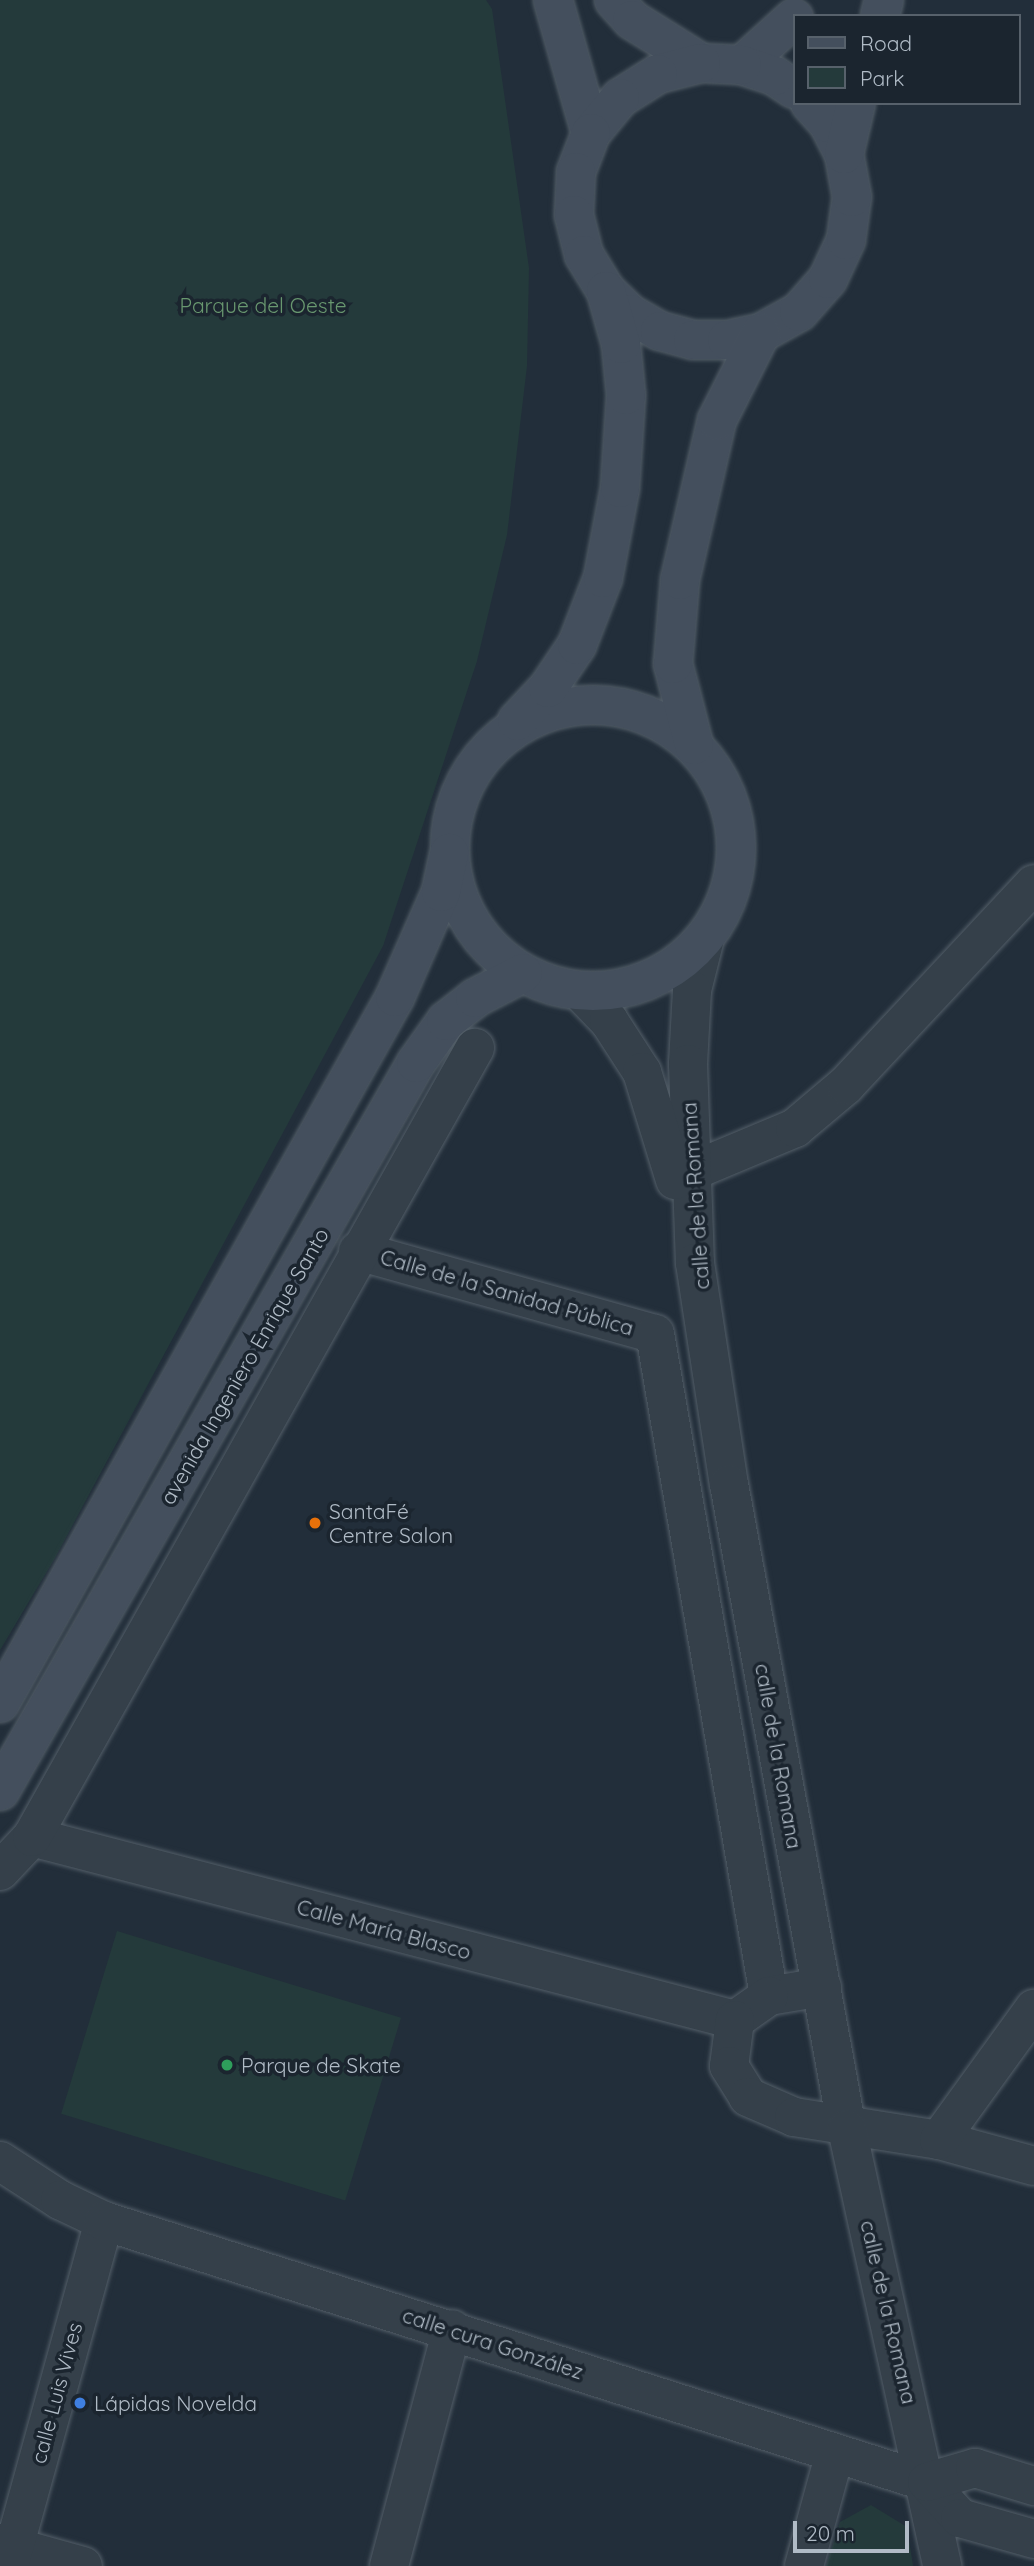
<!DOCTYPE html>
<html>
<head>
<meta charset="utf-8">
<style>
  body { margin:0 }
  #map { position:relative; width:1034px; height:2566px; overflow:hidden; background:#222e3a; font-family:Quicksand,sans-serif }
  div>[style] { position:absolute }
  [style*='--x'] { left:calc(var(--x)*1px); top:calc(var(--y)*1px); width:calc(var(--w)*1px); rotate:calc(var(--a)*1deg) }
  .green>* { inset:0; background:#243a3b; transform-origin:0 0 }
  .roads { filter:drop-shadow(0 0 2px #535e68) drop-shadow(0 0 2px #535e68) }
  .minor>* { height:38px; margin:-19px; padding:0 19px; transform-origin:19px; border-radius:19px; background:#35404a }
  .tertiary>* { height:38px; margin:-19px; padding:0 19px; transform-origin:19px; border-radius:19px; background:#35404a }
  .secondary>* { height:38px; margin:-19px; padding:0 19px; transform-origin:19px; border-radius:19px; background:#444f5d }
  .secondary>.ring { margin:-19px; padding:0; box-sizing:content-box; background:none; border:38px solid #444f5d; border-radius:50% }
  .dots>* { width:19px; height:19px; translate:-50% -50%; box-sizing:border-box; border:4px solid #1b252f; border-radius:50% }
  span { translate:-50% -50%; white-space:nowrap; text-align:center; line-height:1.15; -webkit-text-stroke:7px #1b252f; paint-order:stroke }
  .park-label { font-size:21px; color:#68976f }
  .street-label { font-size:21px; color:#b0bbc6 }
  .poi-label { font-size:21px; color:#b0bbc6 }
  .left { translate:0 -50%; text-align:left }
  .legend { position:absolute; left:793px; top:14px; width:228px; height:91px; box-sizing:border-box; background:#1b252f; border:2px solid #57616b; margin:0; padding:9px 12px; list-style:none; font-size:21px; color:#b0bbc6 }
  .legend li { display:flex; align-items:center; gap:14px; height:35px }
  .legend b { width:35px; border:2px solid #57616b }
  .scale { position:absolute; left:793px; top:2521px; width:116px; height:32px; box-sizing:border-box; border:4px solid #b0bbc6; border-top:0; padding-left:9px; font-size:21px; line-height:24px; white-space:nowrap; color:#b0bbc6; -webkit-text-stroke:5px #1b252f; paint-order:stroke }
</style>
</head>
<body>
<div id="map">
  <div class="green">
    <div style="clip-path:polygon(0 0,486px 0,492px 9px,529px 268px,527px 366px,507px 535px,477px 661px,383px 946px,55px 1558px,0 1650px)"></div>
    <div style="left:117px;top:1931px;width:297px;height:191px;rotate:17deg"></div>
    <div style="clip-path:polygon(871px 2505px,907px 2527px,913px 2566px,826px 2566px,840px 2522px)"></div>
  </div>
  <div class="roads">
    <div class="minor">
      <div style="--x:690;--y:1172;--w:114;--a:-22.7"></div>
      <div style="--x:795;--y:1128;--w:67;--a:-40.1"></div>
      <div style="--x:846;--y:1085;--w:275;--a:-46.9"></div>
      <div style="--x:358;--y:1251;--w:308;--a:15.6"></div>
      <div style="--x:655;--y:1334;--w:672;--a:80.23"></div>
      <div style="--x:32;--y:1837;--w:726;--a:14.59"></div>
      <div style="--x:0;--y:1871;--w:47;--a:-46.7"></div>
      <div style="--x:32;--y:1837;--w:905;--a:-60.69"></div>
      <div style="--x:822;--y:1987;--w:54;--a:170.4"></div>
      <div style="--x:769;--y:1996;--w:42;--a:144.8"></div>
      <div style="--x:735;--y:2020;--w:46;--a:97.4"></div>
      <div style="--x:729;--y:2066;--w:36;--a:58"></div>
      <div style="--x:748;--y:2097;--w:50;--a:23.5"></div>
      <div style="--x:794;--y:2117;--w:147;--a:9"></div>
      <div style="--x:939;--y:2140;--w:98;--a:15.3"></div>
      <div style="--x:939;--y:2140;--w:162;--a:-54.1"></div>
      <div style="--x:0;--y:2543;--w:86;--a:15.5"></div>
      <div style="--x:9;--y:2566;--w:358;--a:-74.6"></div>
      <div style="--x:389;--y:2566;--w:245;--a:-75.1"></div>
      <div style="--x:804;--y:2566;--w:114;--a:-74.7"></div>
    </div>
    <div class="tertiary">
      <div style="--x:705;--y:938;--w:54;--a:104"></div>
      <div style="--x:692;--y:990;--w:74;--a:93.1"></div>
      <div style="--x:688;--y:1064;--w:199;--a:88"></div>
      <div style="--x:695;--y:1263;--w:224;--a:81.3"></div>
      <div style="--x:729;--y:1484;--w:656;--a:79.63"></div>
      <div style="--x:847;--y:2129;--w:447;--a:77.7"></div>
      <div style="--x:580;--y:991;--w:42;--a:46"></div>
      <div style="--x:609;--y:1021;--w:61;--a:57.1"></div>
      <div style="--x:642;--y:1072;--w:113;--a:73"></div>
      <div style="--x:0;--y:2161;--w:72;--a:33"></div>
      <div style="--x:60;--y:2200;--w:49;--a:25.5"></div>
      <div style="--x:104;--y:2221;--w:863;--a:17.6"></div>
      <div style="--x:927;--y:2482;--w:49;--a:47.5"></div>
      <div style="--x:960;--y:2518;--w:77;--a:15.8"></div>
      <div style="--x:927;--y:2482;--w:50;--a:-16.3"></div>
      <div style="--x:975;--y:2468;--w:62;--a:17"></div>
    </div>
    <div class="secondary">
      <div style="--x:553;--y:0;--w:138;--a:74.1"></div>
      <div style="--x:614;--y:0;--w:27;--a:48"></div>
      <div style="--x:632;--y:20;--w:81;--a:31.9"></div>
      <div style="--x:880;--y:16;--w:16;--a:-76"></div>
      <div style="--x:742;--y:65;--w:70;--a:-42.1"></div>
      <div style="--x:794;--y:89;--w:23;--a:-146"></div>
      <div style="--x:775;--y:76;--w:35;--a:-162"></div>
      <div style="--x:742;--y:65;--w:41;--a:-177.2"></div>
      <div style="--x:701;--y:63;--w:44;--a:165.7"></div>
      <div style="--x:658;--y:74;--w:45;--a:147.7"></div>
      <div style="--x:620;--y:98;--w:45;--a:129.6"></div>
      <div style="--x:591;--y:133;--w:42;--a:111"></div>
      <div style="--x:576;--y:172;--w:43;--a:92.7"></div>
      <div style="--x:574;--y:215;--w:41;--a:76"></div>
      <div style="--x:584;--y:255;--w:42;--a:58.6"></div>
      <div style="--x:606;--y:291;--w:33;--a:44"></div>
      <div style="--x:630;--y:314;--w:34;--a:30"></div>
      <div style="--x:660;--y:331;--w:34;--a:15"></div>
      <div style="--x:693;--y:340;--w:34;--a:0"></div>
      <div style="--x:727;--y:340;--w:35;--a:-12"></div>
      <div style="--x:761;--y:333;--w:43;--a:-28.9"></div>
      <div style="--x:799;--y:312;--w:44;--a:-48.7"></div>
      <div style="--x:828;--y:279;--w:43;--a:-65.2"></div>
      <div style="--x:846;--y:240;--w:43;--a:-82.1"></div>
      <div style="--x:852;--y:197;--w:44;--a:-100.5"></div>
      <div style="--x:844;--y:154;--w:35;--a:-117"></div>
      <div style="--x:828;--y:123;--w:27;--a:-132"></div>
      <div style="--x:844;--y:154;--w:52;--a:-76.8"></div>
      <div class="ring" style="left:450px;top:705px;width:248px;height:248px"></div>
      <div style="--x:517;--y:721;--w:45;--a:-46.8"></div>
      <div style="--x:548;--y:688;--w:52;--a:-56"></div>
      <div style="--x:577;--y:645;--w:72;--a:-68.8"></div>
      <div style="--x:603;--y:578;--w:92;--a:-79.3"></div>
      <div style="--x:620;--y:488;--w:93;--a:-86.3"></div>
      <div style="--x:626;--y:395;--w:51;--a:-95.6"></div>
      <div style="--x:621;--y:344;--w:55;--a:-105.8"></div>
      <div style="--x:694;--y:745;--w:84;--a:-104.5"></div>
      <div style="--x:673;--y:664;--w:84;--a:-85.2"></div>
      <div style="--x:680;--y:580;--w:164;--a:-77"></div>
      <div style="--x:717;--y:420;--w:97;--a:-63.2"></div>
      <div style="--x:0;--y:1703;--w:809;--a:-60.77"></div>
      <div style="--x:395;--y:997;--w:115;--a:-66.3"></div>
      <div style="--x:441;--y:892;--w:40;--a:-78"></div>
      <div style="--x:0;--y:1791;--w:838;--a:-60.26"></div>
      <div style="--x:416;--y:1063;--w:52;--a:-54.5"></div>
      <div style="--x:446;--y:1021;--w:37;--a:-38"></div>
      <div style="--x:475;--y:998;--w:54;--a:-27.5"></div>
    </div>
  </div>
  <div class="dots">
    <div style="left:315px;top:1523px;background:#e8710a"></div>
    <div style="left:227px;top:2065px;background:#2e9e5b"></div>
    <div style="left:80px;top:2403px;background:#3f7fe0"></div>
  </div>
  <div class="park-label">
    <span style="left:263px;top:305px">Parque del Oeste</span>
  </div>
  <div class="street-label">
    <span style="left:695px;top:1196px;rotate:-94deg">calle de la Romana</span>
    <span style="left:507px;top:1292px;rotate:16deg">Calle de la Sanidad Pública</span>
    <span style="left:244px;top:1366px;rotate:-60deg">avenida Ingeniero Enrique Santo</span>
    <span style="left:779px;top:1756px;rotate:80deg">calle de la Romana</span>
    <span style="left:384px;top:1929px;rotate:15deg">Calle María Blasco</span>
    <span style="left:889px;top:2312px;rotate:77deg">calle de la Romana</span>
    <span style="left:493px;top:2343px;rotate:18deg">calle cura González</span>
    <span style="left:56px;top:2393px;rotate:-75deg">calle Luis Vives</span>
  </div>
  <div class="poi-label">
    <span class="left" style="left:329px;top:1523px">SantaFé<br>Centre Salon</span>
    <span class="left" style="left:241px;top:2065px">Parque de Skate</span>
    <span class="left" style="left:94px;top:2403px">Lápidas Novelda</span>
  </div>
  <ul class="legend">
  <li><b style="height:9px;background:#444f5d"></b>Road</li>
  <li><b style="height:19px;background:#243a3b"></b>Park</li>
  </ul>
  <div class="scale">20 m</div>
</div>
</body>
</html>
